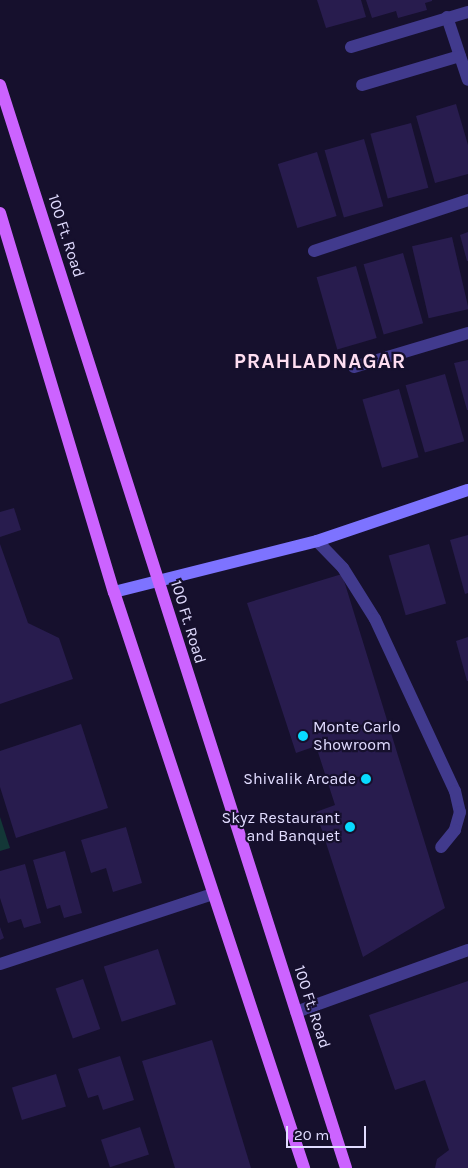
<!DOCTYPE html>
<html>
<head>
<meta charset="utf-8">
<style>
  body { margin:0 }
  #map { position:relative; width:468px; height:1168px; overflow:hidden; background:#16102d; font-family:Karla,sans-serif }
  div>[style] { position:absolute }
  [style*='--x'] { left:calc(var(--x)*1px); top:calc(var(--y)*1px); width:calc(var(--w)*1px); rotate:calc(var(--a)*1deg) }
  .green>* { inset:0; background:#133737 }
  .building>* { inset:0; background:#281c4e; transform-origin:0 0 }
  .street>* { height:12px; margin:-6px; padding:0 6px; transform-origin:6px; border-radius:6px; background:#413a8d }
  .secondary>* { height:12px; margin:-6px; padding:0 6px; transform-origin:6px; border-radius:6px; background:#7d73ff }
  .primary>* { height:12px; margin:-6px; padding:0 6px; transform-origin:6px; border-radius:6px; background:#cc63ff }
  .dots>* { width:14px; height:14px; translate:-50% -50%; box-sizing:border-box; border:2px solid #16102d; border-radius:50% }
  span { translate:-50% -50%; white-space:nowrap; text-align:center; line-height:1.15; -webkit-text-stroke:4.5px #16102d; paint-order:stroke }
  .street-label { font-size:16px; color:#e1dcff }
  .poi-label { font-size:16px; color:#e1dcff }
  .left { translate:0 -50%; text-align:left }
  .right { translate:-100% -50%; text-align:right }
  .district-label { font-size:21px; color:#ffdef1; font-weight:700; letter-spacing:1px }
  .scale { position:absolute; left:286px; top:1126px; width:80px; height:22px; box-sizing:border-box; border:2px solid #e1dcff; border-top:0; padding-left:6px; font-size:15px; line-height:18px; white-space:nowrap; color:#e1dcff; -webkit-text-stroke:4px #16102d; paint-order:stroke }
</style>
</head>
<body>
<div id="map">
  <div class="green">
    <div style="clip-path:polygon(0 817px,10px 848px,0 851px)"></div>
  </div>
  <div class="building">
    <div style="clip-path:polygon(317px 0,361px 0,366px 17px,326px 28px)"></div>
    <div style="clip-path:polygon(366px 0,432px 0,432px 1px,425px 3px,427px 10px,398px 18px,396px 11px,372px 18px)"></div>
    <div style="clip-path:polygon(456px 104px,468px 145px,468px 174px,435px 183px,416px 116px)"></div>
    <div style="left:411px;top:123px;width:67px;height:42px;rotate:75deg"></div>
    <div style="left:364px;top:139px;width:70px;height:41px;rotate:74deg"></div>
    <div style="left:317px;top:152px;width:67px;height:41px;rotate:73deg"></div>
    <div style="clip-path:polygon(468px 232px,468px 261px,467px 261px,460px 235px)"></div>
    <div style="left:452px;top:237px;width:74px;height:41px;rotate:77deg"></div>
    <div style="left:403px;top:253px;width:73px;height:41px;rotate:74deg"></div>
    <div style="left:356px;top:266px;width:75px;height:41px;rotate:74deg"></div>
    <div style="clip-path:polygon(468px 360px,468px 410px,467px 410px,454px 363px)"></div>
    <div style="left:445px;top:374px;width:70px;height:41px;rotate:74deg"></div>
    <div style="left:399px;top:389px;width:71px;height:38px;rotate:74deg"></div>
    <div style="clip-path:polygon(14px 508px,21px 530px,0 537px,0 512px)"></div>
    <div style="clip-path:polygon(468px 535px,468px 593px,465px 594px,450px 540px)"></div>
    <div style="clip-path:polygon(0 544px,28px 623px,59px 638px,73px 679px,0 704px)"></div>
    <div style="left:429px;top:544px;width:62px;height:42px;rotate:74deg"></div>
    <div style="clip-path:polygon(342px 574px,445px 908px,363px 957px,316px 812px,335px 805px,316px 746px,296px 753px,247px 603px)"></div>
    <div style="clip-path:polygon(468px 637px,468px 681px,467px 681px,456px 641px)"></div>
    <div style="clip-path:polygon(81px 724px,108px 808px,16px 838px,0 787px,0 751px)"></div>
    <div style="clip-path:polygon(126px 827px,142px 883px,113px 892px,106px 868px,91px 873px,81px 840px)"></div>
    <div style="clip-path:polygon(65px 851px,82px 913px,64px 918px,60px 905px,47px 909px,33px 860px)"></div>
    <div style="clip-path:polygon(25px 864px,41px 923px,24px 928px,21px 919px,8px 923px,0 898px,0 871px)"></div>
    <div style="clip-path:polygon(0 927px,4px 938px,0 940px)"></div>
    <div style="left:158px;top:949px;width:58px;height:57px;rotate:72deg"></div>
    <div style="left:83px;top:979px;width:53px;height:29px;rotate:71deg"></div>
    <div style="clip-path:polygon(468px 981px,468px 1168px,435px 1168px,437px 1159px,449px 1150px,425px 1080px,395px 1090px,369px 1015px)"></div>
    <div style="clip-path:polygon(212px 1040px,251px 1168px,175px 1168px,142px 1061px)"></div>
    <div style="clip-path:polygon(120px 1056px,134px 1100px,103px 1110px,98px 1095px,88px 1098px,78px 1069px)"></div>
    <div style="left:56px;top:1074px;width:34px;height:46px;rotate:73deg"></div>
    <div style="left:140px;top:1127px;width:29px;height:41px;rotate:72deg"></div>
  </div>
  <div class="street">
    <div style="--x:447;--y:17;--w:66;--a:71.6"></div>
    <div style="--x:351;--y:47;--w:122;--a:-16.7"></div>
    <div style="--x:362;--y:85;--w:102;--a:-16.5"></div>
    <div style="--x:314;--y:251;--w:162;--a:-18.3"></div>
    <div style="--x:354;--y:367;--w:119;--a:-16.6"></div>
    <div style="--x:317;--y:541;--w:37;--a:46"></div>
    <div style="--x:343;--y:568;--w:60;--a:57.9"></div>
    <div style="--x:375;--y:619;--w:190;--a:65.1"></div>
    <div style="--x:455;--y:791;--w:22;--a:77"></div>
    <div style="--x:460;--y:812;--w:19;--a:106"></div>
    <div style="--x:455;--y:830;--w:22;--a:129"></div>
    <div style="--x:0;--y:964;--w:224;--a:-18.2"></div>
    <div style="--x:296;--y:1012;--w:183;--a:-19.8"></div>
  </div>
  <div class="secondary">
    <div style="--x:114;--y:592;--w:209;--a:-14.1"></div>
    <div style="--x:317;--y:541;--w:159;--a:-18.7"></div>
  </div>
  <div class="primary">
    <div style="--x:0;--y:85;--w:1137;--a:72.28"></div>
    <div style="--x:0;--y:213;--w:396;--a:73.3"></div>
    <div style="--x:114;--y:592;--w:607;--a:71.74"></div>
  </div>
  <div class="dots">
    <div style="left:303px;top:736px;background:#08dbff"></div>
    <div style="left:366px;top:779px;background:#08dbff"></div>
    <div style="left:350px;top:827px;background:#08dbff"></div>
  </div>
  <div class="street-label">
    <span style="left:66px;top:236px;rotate:72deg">100 Ft. Road</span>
    <span style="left:188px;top:622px;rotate:73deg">100 Ft. Road</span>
    <span style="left:312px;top:1007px;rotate:72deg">100 Ft. Road</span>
  </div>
  <div class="poi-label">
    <span class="left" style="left:313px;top:736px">Monte Carlo<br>Showroom</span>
    <span class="right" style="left:356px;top:779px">Shivalik Arcade</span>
    <span class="right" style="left:340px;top:827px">Skyz Restaurant<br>and Banquet</span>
  </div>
  <div class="district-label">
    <span style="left:320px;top:361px">PRAHLADNAGAR</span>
  </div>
  <div class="scale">20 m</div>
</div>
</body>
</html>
